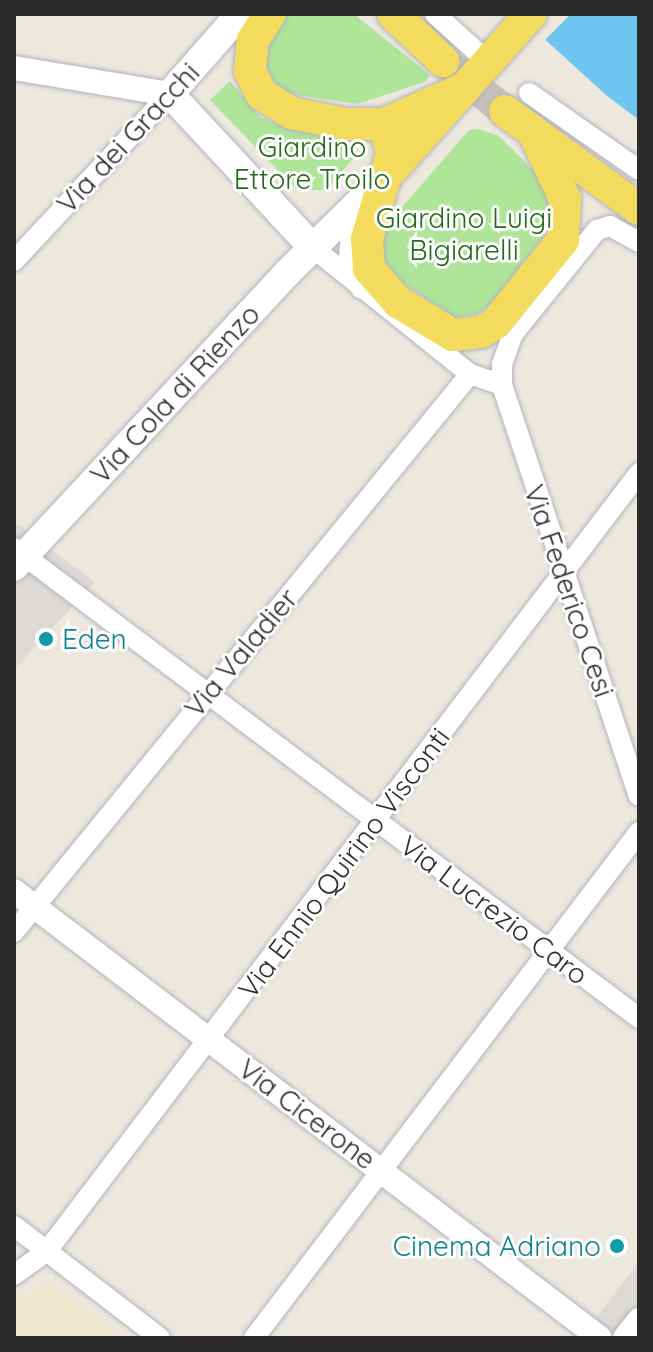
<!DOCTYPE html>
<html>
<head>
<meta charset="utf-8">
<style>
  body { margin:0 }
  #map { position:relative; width:653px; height:1352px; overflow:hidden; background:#ede8de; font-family:Quicksand,sans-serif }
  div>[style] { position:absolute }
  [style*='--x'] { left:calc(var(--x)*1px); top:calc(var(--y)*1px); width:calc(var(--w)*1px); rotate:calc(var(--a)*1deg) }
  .education>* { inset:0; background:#efe7cd }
  .green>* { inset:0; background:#aee599 }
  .plaza>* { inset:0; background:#dddad5 }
  .water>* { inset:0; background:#6fc5f1 }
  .pier>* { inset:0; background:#ede8de }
  .primary-tunnel>* { height:32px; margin-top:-16px; transform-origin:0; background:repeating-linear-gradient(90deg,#c6c2ba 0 32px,transparent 0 48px) }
  .roads { filter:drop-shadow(0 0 2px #b2b3bf) drop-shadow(0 0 2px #b2b3bf) }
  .minor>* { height:20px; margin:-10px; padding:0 10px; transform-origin:10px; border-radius:10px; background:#fff }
  .tertiary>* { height:24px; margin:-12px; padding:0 12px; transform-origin:12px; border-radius:12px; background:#fff }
  .secondary>* { height:28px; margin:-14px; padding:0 14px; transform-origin:14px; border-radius:14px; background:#fff }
  .primary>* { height:32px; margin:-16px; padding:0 16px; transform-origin:16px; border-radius:16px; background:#f3db5d }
  .dots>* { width:22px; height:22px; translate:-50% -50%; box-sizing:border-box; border:4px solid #fff; border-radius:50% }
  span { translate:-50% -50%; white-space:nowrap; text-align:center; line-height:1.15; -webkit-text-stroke:6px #fff; paint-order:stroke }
  .street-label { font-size:28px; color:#2c2c2c }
  .park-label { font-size:28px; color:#246b19 }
  .culture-label { font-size:28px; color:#0d838f }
  .left { translate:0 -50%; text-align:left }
  .right { translate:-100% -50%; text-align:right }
  .frame { position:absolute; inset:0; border:16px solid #2c2c2c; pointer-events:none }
</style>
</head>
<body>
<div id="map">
  <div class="education">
    <div style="clip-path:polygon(49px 1282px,124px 1338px,14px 1338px,14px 1304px)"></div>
  </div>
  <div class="green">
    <div style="clip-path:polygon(284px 14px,354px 14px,430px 75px,425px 82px,357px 104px,290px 94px,264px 73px,260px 44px)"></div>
    <div style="clip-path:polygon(230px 81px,260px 117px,288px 129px,325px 134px,357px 152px,351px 161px,326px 190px,297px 190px,210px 100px)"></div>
    <div style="clip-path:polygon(478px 129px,499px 136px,536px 173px,549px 192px,549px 229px,493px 302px,477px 314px,454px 317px,392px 276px,382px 261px,383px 229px,469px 130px)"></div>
  </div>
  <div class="plaza">
    <div style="clip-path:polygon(14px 522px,95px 582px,14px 670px)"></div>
    <div style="clip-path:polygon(639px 1261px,639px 1338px,582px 1338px,607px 1303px)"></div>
  </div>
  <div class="water">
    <div style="clip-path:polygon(517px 14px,639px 14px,639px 120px,606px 95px)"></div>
  </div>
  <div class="pier">
    <div style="clip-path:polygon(513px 14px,571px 14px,542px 43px)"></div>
  </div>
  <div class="primary-tunnel">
    <div style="--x:443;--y:61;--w:80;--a:38.9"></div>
  </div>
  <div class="roads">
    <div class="minor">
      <div style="--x:435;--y:14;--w:72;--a:42.2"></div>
      <div style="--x:529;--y:93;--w:134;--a:35"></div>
      <div style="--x:352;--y:209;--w:50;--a:93.4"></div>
      <div style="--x:349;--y:259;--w:32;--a:68"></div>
      <div style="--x:312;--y:247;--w:203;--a:38.8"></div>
      <div style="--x:470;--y:374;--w:34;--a:19"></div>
      <div style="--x:502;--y:385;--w:433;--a:71.6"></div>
      <div style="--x:14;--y:261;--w:229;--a:-47"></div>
      <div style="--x:502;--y:385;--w:21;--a:-90"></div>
      <div style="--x:502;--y:364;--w:32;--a:-70"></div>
      <div style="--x:513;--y:334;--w:134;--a:-51.1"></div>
      <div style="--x:597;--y:230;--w:14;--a:-17"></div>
      <div style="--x:610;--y:226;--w:33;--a:29"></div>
      <div style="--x:14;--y:548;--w:782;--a:36.94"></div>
      <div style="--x:14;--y:932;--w:721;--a:-50.74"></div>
      <div style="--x:14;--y:1226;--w:184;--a:37.5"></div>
      <div style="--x:14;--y:1275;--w:41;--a:-36"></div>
      <div style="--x:47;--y:1251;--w:978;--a:-52.73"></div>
      <div style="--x:254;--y:1338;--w:636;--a:-52.73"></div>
    </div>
    <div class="tertiary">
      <div style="--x:14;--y:68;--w:158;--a:9.5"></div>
      <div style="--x:14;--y:891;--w:737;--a:37.34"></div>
      <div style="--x:625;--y:1338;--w:23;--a:-52"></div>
    </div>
    <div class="secondary">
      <div style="--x:240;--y:14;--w:106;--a:131.2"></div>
      <div style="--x:170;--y:94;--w:209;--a:47.1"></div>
      <div style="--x:14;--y:567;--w:401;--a:-47.1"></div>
      <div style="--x:287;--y:273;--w:140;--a:-44.4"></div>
    </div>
    <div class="primary">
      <div style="--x:270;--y:14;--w:31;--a:123"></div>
      <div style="--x:253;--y:40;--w:31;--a:96"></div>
      <div style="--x:250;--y:71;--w:25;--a:64"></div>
      <div style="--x:261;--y:94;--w:36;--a:32"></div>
      <div style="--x:292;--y:113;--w:54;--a:11.7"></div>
      <div style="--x:345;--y:124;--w:39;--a:0"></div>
      <div style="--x:384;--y:124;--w:89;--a:-24"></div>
      <div style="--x:393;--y:14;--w:69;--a:43.2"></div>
      <div style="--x:505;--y:111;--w:166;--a:36.2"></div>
      <div style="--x:384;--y:124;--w:30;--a:75"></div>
      <div style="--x:392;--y:153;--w:90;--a:106.2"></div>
      <div style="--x:367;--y:239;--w:30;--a:86"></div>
      <div style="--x:369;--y:269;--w:44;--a:48.7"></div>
      <div style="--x:398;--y:302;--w:64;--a:31"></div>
      <div style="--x:453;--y:335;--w:28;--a:-6"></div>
      <div style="--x:481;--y:332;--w:17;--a:-31"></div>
      <div style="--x:496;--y:323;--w:107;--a:-51.1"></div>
      <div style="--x:563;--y:240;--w:41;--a:-87.2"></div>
      <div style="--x:565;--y:199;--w:73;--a:-115.2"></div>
      <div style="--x:387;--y:175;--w:216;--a:-48.2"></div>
    </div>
  </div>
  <div class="dots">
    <div style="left:46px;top:639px;background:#0f9aa8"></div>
    <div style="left:617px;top:1246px;background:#0f9aa8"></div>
  </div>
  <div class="street-label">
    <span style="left:128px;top:138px;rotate:-47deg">Via dei Gracchi</span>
    <span style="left:175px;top:394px;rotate:-47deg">Via Cola di Rienzo</span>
    <span style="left:569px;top:591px;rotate:71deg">Via Federico Cesi</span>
    <span style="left:241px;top:653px;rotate:-50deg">Via Valadier</span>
    <span style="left:344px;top:863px;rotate:-53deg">Via Ennio Quirino Visconti</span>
    <span style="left:494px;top:910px;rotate:37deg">Via Lucrezio Caro</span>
    <span style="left:307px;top:1114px;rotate:37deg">Via Cicerone</span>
  </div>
  <div class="park-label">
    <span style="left:312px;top:163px">Giardino<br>Ettore Troilo</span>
    <span style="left:464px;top:234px">Giardino Luigi<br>Bigiarelli</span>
  </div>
  <div class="culture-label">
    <span class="left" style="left:62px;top:639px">Eden</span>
    <span class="right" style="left:601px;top:1246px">Cinema Adriano</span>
  </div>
  <div class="frame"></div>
</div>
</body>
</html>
